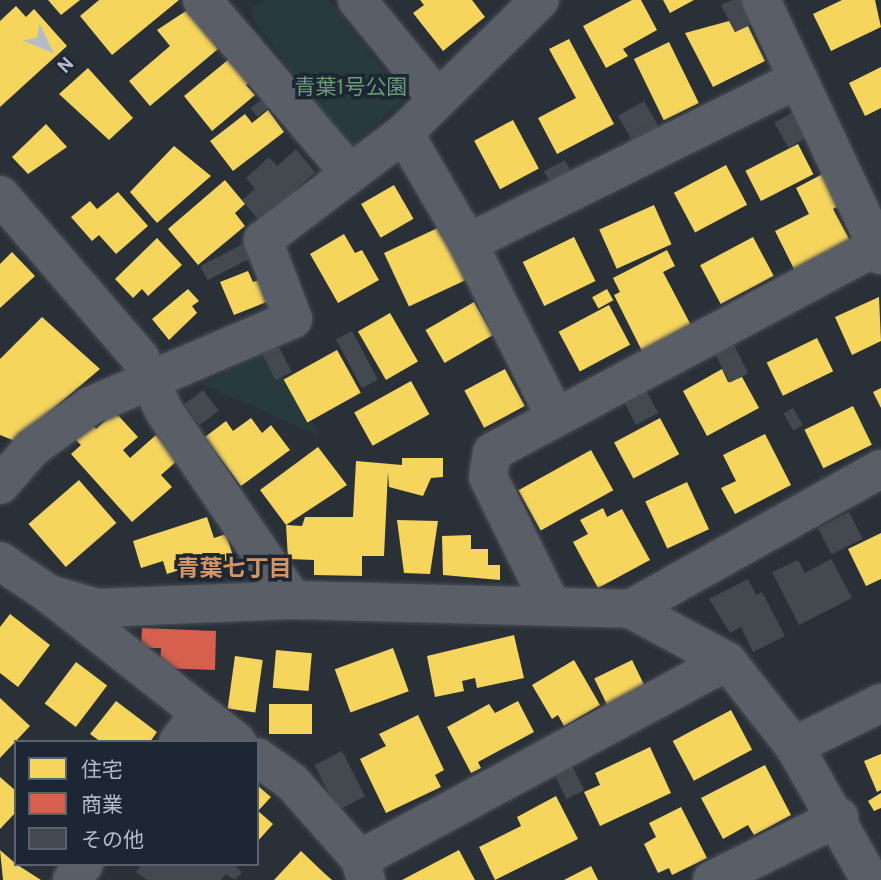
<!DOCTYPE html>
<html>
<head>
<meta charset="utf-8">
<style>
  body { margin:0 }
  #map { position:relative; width:881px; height:880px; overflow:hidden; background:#2a3038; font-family:Overpass,"Noto Sans JP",sans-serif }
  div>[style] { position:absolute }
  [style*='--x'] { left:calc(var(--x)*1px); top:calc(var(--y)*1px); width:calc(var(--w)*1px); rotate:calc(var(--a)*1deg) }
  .green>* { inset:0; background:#273a3e }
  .homes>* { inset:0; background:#f6d55c; transform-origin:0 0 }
  .shops>* { inset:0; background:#d6604d }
  .building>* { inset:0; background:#444950; transform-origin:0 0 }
  .roads { filter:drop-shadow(0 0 2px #484c53) drop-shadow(0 0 2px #484c53) }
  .minor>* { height:38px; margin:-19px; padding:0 19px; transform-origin:19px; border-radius:19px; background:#5a5e66 }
  .tertiary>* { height:38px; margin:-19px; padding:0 19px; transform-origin:19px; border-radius:19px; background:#5a5e66 }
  span { translate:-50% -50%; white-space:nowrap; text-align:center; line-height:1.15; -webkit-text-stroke:7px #1d2633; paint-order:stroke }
  .park-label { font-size:21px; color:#6b9a76 }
  .neighbourhood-label { font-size:23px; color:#d59563; font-weight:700 }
  .legend { position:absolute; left:14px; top:740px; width:245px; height:126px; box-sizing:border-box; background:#1d2633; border:2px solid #59626f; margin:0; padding:9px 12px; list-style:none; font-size:21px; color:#b4bcc9 }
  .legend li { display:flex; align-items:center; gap:14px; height:35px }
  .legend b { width:35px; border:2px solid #59626f }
  .north { position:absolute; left:14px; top:14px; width:70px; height:70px; -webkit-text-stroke:5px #1d2633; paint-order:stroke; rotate:134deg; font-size:19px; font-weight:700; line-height:28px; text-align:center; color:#b4bcc9 }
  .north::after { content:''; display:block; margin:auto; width:24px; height:32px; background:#b4bcc9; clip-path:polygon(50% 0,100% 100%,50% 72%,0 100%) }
</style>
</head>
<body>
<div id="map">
  <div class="green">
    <div style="clip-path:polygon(263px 0,329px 0,405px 99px,349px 149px,248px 12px)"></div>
    <div style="clip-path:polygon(267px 350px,321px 436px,202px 384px)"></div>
  </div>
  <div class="homes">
    <div style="clip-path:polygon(48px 0,80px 0,61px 15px)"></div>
    <div style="clip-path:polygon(99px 0,179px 0,112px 55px,80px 16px)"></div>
    <div style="clip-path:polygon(420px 0,472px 0,485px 17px,443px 51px,413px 13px,424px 5px)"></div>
    <div style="clip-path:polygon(632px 0,641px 0,657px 30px,623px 49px,628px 56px,606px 68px,583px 26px)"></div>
    <div style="clip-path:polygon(663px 0,694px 0,670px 13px)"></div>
    <div style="clip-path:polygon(842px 0,875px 0,881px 27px,831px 51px,813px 14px)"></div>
    <div style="clip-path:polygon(16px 6px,26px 17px,34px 9px,67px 46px,0 107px,0 21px)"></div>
    <div style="clip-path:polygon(192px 7px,218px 49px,150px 106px,129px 81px,170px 46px,157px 30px)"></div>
    <div style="clip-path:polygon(729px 21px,735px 32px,748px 26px,765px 61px,713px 87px,685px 33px)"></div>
    <div style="clip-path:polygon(569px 39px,614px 124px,557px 154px,538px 118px,576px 98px,549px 49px)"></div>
    <div style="left:669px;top:42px;width:68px;height:39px;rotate:64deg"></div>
    <div style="clip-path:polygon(234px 55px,253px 79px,246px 85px,255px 95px,212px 131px,184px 96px)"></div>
    <div style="clip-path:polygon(881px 67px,881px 108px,865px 116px,849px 83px)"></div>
    <div style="clip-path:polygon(88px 68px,133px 118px,109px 140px,59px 94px)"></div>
    <div style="clip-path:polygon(268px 110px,284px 132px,233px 171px,210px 141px,245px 114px,252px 123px)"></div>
    <div style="left:513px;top:120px;width:55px;height:44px;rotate:62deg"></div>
    <div style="clip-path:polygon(46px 124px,67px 147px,28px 174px,12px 157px)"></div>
    <div style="left:798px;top:144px;width:34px;height:59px;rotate:63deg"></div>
    <div style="clip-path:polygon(174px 146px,211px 176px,157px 223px,130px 192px)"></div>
    <div style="left:726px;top:165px;width:45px;height:59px;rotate:62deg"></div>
    <div style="clip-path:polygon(834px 168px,851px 200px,833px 209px,854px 248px,798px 277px,775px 231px,809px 214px,796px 188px)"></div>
    <div style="clip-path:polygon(225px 180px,245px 204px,235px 213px,245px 226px,198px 265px,168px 229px)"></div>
    <div style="left:394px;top:185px;width:39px;height:38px;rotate:60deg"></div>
    <div style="clip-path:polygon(118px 192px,148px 226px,116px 254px,99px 235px,92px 241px,71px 217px,90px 201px,97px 209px)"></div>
    <div style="left:654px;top:205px;width:43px;height:60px;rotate:66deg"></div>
    <div style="left:442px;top:226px;width:59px;height:64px;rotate:65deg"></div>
    <div style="clip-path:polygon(344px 234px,355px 253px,362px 250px,379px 280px,338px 303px,310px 254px)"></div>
    <div style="left:574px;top:237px;width:49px;height:57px;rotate:64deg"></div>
    <div style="left:753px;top:237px;width:44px;height:60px;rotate:62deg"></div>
    <div style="clip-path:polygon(157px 238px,182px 265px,148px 296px,142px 289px,133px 298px,115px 279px)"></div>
    <div style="clip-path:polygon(667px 250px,675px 266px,663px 272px,694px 331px,644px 355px,614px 295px,620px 292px,613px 278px)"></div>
    <div style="clip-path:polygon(12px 252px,35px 276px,0 308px,0 264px)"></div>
    <div style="clip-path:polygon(248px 271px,253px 282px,265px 278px,274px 299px,234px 315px,220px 282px)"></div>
    <div style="clip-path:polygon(188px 289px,199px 301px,192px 306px,197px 313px,169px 340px,152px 319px)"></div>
    <div style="left:607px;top:289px;width:13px;height:17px;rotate:61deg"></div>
    <div style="clip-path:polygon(879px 297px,881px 341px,852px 355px,835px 317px)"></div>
    <div style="left:474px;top:302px;width:38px;height:56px;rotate:60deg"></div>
    <div style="left:609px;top:305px;width:45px;height:57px;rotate:62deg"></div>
    <div style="left:390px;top:313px;width:56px;height:37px;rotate:60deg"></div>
    <div style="clip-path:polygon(42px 317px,100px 369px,15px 441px,0 435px,0 359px)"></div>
    <div style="left:817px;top:338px;width:37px;height:56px;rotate:64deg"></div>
    <div style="left:337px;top:350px;width:49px;height:61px;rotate:61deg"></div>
    <div style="left:505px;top:369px;width:42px;height:46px;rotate:62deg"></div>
    <div style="clip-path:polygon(722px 369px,728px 382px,742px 377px,759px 408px,707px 436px,683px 391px)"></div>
    <div style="left:411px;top:381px;width:38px;height:65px;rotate:61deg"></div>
    <div style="clip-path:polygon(881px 388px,881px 408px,873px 392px)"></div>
    <div style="left:853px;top:406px;width:43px;height:54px;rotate:64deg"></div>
    <div style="clip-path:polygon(115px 412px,138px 437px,123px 450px,130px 458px,156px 435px,178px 460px,161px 475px,172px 487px,132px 522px,71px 454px,81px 445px,72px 436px,90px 422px,96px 429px)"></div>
    <div style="clip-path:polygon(251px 418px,262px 433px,271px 425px,290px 450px,241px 486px,205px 437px,226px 421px,233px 431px)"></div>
    <div style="left:660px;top:418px;width:41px;height:52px;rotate:62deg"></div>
    <div style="clip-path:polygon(765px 434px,791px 485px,735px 514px,721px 488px,736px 481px,723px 455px)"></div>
    <div style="clip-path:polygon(318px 447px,347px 485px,286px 525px,302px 526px,305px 517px,353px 517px,356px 461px,402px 465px,402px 458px,443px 458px,443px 477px,431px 478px,423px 496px,389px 487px,388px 472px,384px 556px,362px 556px,362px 576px,314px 575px,314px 560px,288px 559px,286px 525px,260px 490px)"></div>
    <div style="left:591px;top:450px;width:46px;height:83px;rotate:61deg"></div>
    <div style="left:79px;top:480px;width:57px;height:67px;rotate:49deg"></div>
    <div style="left:687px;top:482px;width:52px;height:46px;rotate:65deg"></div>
    <div style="clip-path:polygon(603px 508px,607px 517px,622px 509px,650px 560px,598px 588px,573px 542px,588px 534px,580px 520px)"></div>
    <div style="clip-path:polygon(207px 517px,214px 538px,226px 534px,235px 562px,201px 573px,198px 564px,167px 574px,163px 561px,141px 568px,133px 541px)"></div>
    <div style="clip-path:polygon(397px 520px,438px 521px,430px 574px,404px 573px)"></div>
    <div style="clip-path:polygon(881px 533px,881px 579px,866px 586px,848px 549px)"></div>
    <div style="clip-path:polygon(471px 535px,471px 549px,488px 549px,488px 565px,500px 565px,500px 580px,443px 575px,442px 536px)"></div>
    <div style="clip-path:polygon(10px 614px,50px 645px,18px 687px,0 673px,0 627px)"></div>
    <div style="clip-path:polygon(514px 635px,524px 678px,477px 688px,475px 678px,462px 681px,464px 691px,435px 697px,427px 656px)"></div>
    <div style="left:393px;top:648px;width:46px;height:62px;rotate:70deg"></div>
    <div style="left:276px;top:650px;width:36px;height:38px;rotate:5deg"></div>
    <div style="left:235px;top:656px;width:28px;height:53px;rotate:8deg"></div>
    <div style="clip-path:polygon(574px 660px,600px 705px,564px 726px,558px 715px,552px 719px,532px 685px)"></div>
    <div style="left:632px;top:660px;width:34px;height:42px;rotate:64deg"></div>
    <div style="left:76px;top:662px;width:39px;height:52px;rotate:37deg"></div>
    <div style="clip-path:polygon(0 698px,30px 726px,0 758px)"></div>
    <div style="clip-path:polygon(116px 701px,157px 732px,150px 742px,101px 742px,90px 734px)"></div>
    <div style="clip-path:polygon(518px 701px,534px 732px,478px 762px,481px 768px,471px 773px,447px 727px,489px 704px,495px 713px)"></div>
    <div style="left:269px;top:704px;width:43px;height:30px"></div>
    <div style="left:731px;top:710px;width:45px;height:66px;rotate:62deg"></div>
    <div style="clip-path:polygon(418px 715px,444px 770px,435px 775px,441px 787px,386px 813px,360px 759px,386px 746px,379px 734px)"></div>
    <div style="clip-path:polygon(650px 747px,671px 793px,600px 826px,584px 792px,600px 785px,595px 773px)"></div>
    <div style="clip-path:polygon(881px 754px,881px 790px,877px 792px,864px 761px)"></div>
    <div style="clip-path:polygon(765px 765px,791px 815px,754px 835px,748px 825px,723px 839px,701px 798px)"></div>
    <div style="clip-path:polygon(0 777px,16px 791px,16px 812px,0 829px)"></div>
    <div style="clip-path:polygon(257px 785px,271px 797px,258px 811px,273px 824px,257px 842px)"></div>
    <div style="clip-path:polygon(881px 793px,881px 808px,874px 811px,868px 801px)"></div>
    <div style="clip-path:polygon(556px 796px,578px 839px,495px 880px,479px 847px,521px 826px,517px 817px)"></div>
    <div style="clip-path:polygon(681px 807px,707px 858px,672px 875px,669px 868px,658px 873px,644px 844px,656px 837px,649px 823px)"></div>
    <div style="clip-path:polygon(0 850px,16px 864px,41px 880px,3px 880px)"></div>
    <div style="clip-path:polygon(459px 850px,475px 880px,402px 880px)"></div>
    <div style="clip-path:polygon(301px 851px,323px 872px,332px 880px,274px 880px)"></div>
    <div style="clip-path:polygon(591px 866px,598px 880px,564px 880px)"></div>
  </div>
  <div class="shops">
    <div style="clip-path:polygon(142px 628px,216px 631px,215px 670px,160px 668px,161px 648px,141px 648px)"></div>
  </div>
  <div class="building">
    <div style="clip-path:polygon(732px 0,748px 0,758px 21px,735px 32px,721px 5px)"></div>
    <div style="left:271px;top:92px;width:11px;height:26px;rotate:52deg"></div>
    <div style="left:644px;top:101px;width:34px;height:30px;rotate:60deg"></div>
    <div style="left:804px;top:106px;width:29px;height:34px;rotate:61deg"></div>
    <div style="clip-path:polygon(296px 149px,315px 172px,261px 223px,242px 200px,255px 189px,246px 178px,269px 157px,277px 166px)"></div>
    <div style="left:565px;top:160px;width:24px;height:24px;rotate:62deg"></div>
    <div style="left:251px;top:240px;width:16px;height:57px;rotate:63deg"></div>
    <div style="left:352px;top:331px;width:55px;height:18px;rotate:62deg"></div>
    <div style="left:733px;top:343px;width:34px;height:21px;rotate:63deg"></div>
    <div style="left:278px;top:345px;width:30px;height:18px;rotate:63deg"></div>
    <div style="left:203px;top:390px;width:26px;height:24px;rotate:53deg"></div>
    <div style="left:646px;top:390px;width:26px;height:25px;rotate:62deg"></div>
    <div style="left:793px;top:408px;width:20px;height:11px;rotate:60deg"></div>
    <div style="left:849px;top:512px;width:30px;height:35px;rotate:63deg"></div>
    <div style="clip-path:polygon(831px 559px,852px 598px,799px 625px,772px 572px,798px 560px,805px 573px)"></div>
    <div style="clip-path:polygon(748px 579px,756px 595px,762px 592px,785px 636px,753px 652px,741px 627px,730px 633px,709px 599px)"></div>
    <div style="left:342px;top:751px;width:51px;height:31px;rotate:63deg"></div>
    <div style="left:572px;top:765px;width:28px;height:20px;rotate:64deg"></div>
    <div style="clip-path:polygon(142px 864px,233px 864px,242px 872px,235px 880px,226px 874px,221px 880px,147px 880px,136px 872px)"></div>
  </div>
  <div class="roads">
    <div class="minor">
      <div style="--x:202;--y:0;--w:226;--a:49.5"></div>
      <div style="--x:357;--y:0;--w:125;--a:50.8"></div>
      <div style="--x:761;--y:0;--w:282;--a:64.8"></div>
      <div style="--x:404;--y:133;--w:127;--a:59.8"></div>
      <div style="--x:468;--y:243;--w:194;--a:63.3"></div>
      <div style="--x:0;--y:195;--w:215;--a:49.3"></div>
      <div style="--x:140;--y:358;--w:58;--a:65.6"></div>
      <div style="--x:164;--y:411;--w:229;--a:55.7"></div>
      <div style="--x:468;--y:243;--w:369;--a:-26.4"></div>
      <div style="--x:0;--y:485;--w:49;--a:-49.1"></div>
      <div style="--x:32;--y:448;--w:72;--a:-35.9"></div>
      <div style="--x:90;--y:406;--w:221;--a:-23.2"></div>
      <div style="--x:293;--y:319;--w:85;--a:-110.8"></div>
      <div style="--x:263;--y:240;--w:177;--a:-37.2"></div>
      <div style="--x:404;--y:133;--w:190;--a:-44.4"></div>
      <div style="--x:49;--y:594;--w:239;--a:38.2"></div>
      <div style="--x:552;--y:607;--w:145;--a:-116.2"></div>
      <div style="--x:488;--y:477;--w:25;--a:-81"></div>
      <div style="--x:492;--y:452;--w:435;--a:-28.1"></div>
      <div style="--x:630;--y:609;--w:287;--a:-29.2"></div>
      <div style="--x:178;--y:742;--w:35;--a:-53"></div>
      <div style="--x:794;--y:746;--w:97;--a:-26.3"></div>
      <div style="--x:257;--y:757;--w:43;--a:35.5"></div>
      <div style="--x:292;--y:782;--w:103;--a:48.6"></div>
      <div style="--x:360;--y:859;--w:22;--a:74"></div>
      <div style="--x:360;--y:859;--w:417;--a:-28.3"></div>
      <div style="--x:72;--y:880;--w:20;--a:-53"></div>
      <div style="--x:712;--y:880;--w:142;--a:-26.4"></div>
    </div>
    <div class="tertiary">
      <div style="--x:0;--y:561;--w:59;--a:34"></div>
      <div style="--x:49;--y:594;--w:50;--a:16.3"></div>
      <div style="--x:97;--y:608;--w:196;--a:-2.3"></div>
      <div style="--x:293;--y:600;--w:337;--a:1.5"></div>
      <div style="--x:630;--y:609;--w:110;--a:28.2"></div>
      <div style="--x:727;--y:661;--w:108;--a:51.8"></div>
      <div style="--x:794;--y:746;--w:154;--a:60.4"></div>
    </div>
  </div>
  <div class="park-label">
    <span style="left:351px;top:89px">青葉1号公園</span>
  </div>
  <div class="neighbourhood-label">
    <span style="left:234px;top:571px">青葉七丁目</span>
  </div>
  <ul class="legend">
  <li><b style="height:19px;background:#f6d55c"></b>住宅</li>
  <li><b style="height:19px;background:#d6604d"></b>商業</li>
  <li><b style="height:19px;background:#444950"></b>その他</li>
  </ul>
  <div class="north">N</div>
</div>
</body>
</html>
